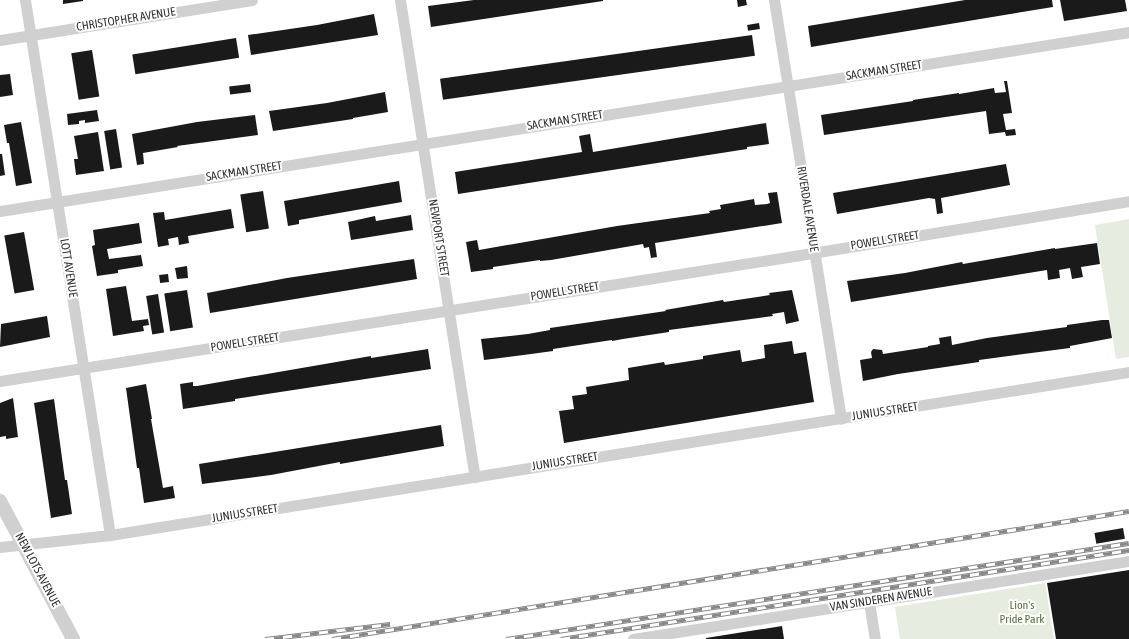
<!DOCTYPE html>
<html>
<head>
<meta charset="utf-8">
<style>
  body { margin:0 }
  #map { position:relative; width:1129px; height:639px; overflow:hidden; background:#fff; font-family:"Asap Condensed",sans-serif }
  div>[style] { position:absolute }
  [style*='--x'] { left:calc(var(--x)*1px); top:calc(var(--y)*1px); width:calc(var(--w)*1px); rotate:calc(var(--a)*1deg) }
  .green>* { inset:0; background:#e6ecdf }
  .building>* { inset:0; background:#1a1a1a; transform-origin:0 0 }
  .minor>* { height:11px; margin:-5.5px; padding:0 5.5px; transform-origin:5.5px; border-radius:5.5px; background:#d0d0d0 }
  .tertiary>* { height:14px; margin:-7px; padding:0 7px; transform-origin:7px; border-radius:7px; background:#d0d0d0 }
  .rail>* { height:4.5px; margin-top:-2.25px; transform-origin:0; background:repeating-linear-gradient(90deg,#fff 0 9px,#888 0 18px); box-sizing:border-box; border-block:1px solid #888 }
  span { translate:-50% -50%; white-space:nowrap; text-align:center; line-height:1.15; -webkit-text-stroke:4px #fff; paint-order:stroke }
  .street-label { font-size:12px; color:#333 }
  .park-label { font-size:12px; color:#56703f }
</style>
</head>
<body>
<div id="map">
  <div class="green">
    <div style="clip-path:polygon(1129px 219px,1129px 357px,1116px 359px,1095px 225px)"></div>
    <div style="clip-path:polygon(1045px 583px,1054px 639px,900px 639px,895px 607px)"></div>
  </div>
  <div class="building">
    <div style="clip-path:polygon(63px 0,83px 0,83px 1px,63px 4px)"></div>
    <div style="clip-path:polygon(474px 0,603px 0,603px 1px,431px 27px,428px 6px)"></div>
    <div style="clip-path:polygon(737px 0,746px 0,747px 5px,738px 7px)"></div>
    <div style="clip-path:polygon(965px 0,1052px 0,1053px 7px,811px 47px,808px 26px)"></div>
    <div style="clip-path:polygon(1060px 0,1125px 0,1127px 11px,1064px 21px)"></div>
    <div style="clip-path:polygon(374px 14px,378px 35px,251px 55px,248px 35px,317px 25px)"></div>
    <div style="left:759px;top:23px;width:6px;height:12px;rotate:81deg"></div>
    <div style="left:752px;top:35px;width:21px;height:315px;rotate:82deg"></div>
    <div style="left:236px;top:38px;width:20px;height:105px;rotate:81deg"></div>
    <div style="left:92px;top:50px;width:47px;height:21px;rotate:81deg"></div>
    <div style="clip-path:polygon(10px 74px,13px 95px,0 97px,0 75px)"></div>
    <div style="clip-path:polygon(1004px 81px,1007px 81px,1012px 113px,1003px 114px,1006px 130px,1015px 129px,1016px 135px,1006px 136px,1005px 132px,989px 134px,986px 111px,824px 135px,821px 115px,913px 101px,913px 100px,959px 93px,959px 94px,994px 88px,995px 93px,1006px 92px)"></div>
    <div style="left:250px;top:84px;width:8px;height:21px;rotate:83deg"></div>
    <div style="clip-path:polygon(385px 92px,388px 112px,353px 118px,353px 119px,273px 131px,269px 111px,327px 103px)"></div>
    <div style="clip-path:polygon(97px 110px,99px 121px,85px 123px,85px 120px,79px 121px,79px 124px,68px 125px,67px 114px)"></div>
    <div style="clip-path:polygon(255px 115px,258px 135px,177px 146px,178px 147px,143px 153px,144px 164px,137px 165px,132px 134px,197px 122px)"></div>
    <div style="clip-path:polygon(21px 122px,32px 183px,16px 186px,9px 143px,7px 143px,4px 125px)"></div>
    <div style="clip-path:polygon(766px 123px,769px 144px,747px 147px,747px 149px,458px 194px,455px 172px,582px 152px,579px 136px,590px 134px,593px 152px)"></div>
    <div style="left:116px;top:129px;width:39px;height:12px;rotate:81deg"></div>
    <div style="clip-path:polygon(98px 132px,104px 171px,76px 175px,74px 159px,78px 159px,74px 136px)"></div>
    <div style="clip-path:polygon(0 154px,2px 154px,5px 175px,0 176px)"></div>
    <div style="clip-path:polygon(1006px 164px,1010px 185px,941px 198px,943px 213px,937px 214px,935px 199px,929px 198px,837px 214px,833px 193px)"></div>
    <div style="clip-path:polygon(399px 181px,402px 202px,299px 220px,299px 224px,288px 226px,284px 201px)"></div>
    <div style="left:263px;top:191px;width:38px;height:23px;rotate:81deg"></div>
    <div style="clip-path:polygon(777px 192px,782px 223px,655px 243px,657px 257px,651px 258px,649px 247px,644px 248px,643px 244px,551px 260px,540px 261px,540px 260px,493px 267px,493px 269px,471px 272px,466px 242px,477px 240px,479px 250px,617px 226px,710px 213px,709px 211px,721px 209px,720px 205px,743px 201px,754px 199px,755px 205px,767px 204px,770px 203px,768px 193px)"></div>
    <div style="clip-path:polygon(231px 209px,234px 228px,188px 236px,189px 243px,179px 245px,178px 237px,168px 239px,169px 245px,158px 247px,153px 213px,164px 212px,165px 220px)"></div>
    <div style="clip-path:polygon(411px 215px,413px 230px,351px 240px,348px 222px,375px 216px,376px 221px)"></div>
    <div style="clip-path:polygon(139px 223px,142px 243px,107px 249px,109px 259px,141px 255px,143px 266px,118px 270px,118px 273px,97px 276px,92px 246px,95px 245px,93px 230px)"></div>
    <div style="left:24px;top:232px;width:59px;height:20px;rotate:80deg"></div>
    <div style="clip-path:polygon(1097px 243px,1100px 264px,1081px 267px,1083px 277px,1072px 279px,1070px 268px,1059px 270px,1060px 278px,1048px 280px,1047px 270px,851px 302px,847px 281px,905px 273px,962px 262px,963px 264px,1055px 248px,1055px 249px)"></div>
    <div style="clip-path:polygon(414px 259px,417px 279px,210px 313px,207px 293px,287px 278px)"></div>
    <div style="clip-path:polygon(187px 266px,188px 278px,177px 279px,175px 268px)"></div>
    <div style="left:168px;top:274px;width:8px;height:9px;rotate:83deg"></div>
    <div style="clip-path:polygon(126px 286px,132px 321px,148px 319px,149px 325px,143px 326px,144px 331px,113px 336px,106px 289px)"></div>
    <div style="left:187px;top:290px;width:38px;height:23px;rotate:81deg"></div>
    <div style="clip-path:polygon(792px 290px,799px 321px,786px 324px,784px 312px,772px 314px,773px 316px,669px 330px,669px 332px,623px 339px,612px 341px,612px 340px,553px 349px,553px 351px,531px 354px,484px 360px,481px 339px,528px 334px,550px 330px,550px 328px,666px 311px,665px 310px,723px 300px,724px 302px,770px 295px,769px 293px)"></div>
    <div style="left:158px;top:294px;width:39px;height:12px;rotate:81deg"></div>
    <div style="clip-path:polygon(47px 316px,50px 337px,0 347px,1px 324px)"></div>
    <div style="clip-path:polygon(1102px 320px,1109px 320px,1112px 338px,1070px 346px,1070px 348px,979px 360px,979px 362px,898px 374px,863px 381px,860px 360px,872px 358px,871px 352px,873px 349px,882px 350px,883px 354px,928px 347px,928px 346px,940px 344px,939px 338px,951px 336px,952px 345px,987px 338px,1067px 327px,1067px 325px)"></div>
    <div style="clip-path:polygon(792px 341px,794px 354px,806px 352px,814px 402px,564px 443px,559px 411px,574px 409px,572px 396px,587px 394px,586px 387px,629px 380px,628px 368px,664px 362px,665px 365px,703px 359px,703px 356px,740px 350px,742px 362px,765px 358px,764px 345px)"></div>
    <div style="clip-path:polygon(428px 349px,431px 369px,235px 399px,235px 401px,183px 409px,180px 384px,193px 382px,193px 386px,197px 386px,371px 356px,371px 358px)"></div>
    <div style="clip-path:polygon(146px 384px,152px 419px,151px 419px,163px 488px,173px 486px,175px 498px,144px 503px,139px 468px,137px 468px,126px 388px)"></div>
    <div style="clip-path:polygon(13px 398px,18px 437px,6px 439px,6px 436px,0 437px,0 403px)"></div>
    <div style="clip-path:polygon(54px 399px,65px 480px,67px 480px,72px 514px,51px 518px,34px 403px)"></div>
    <div style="clip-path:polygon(441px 425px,444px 446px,363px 460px,340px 464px,340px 462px,271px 475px,202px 484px,199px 464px)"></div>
    <div style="left:1123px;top:528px;width:11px;height:29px;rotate:80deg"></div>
    <div style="clip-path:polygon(1129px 570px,1129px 639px,1056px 639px,1047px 583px)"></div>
    <div style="clip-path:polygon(782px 626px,784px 639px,706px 639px,706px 638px)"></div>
  </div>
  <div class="minor">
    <div style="--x:25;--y:0;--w:542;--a:80.97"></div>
    <div style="--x:400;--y:0;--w:483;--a:81.1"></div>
    <div style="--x:774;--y:0;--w:424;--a:80.9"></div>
    <div style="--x:0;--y:40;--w:255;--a:-9"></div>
    <div style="--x:0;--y:211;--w:1143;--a:-9.01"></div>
    <div style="--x:0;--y:381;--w:810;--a:-8.95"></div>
    <div style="--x:800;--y:255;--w:333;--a:-9.3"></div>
    <div style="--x:0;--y:547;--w:111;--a:-6.2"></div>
    <div style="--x:110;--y:535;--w:1032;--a:-9.09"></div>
    <div style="--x:869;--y:602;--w:37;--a:81"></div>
    <div style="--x:633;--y:639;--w:502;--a:-8.94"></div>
  </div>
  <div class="tertiary">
    <div style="--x:0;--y:501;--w:156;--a:62.1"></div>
  </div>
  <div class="rail">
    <div style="--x:265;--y:639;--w:126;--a:-6.8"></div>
    <div style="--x:332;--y:639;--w:807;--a:-9.12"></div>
    <div style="--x:506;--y:639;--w:630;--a:-8.76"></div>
    <div style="--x:561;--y:639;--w:575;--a:-8.91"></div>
  </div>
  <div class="street-label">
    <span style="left:126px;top:20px;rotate:-9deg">CHRISTOPHER AVENUE</span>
    <span style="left:884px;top:71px;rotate:-9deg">SACKMAN STREET</span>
    <span style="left:565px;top:121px;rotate:-9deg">SACKMAN STREET</span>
    <span style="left:244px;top:172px;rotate:-9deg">SACKMAN STREET</span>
    <span style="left:807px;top:209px;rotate:81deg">RIVERDALE AVENUE</span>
    <span style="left:438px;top:238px;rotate:81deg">NEWPORT STREET</span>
    <span style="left:885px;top:241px;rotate:-9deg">POWELL STREET</span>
    <span style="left:68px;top:268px;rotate:81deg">LOTT AVENUE</span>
    <span style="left:565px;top:292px;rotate:-9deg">POWELL STREET</span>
    <span style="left:245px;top:343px;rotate:-9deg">POWELL STREET</span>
    <span style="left:885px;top:412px;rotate:-9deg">JUNIUS STREET</span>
    <span style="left:565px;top:462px;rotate:-9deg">JUNIUS STREET</span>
    <span style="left:245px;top:514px;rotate:-9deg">JUNIUS STREET</span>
    <span style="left:37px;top:570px;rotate:62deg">NEW LOTS AVENUE</span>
    <span style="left:881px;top:600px;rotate:-9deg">VAN SINDEREN AVENUE</span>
  </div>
  <div class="park-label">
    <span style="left:1022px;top:613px">Lion's<br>Pride Park</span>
  </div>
</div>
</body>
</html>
